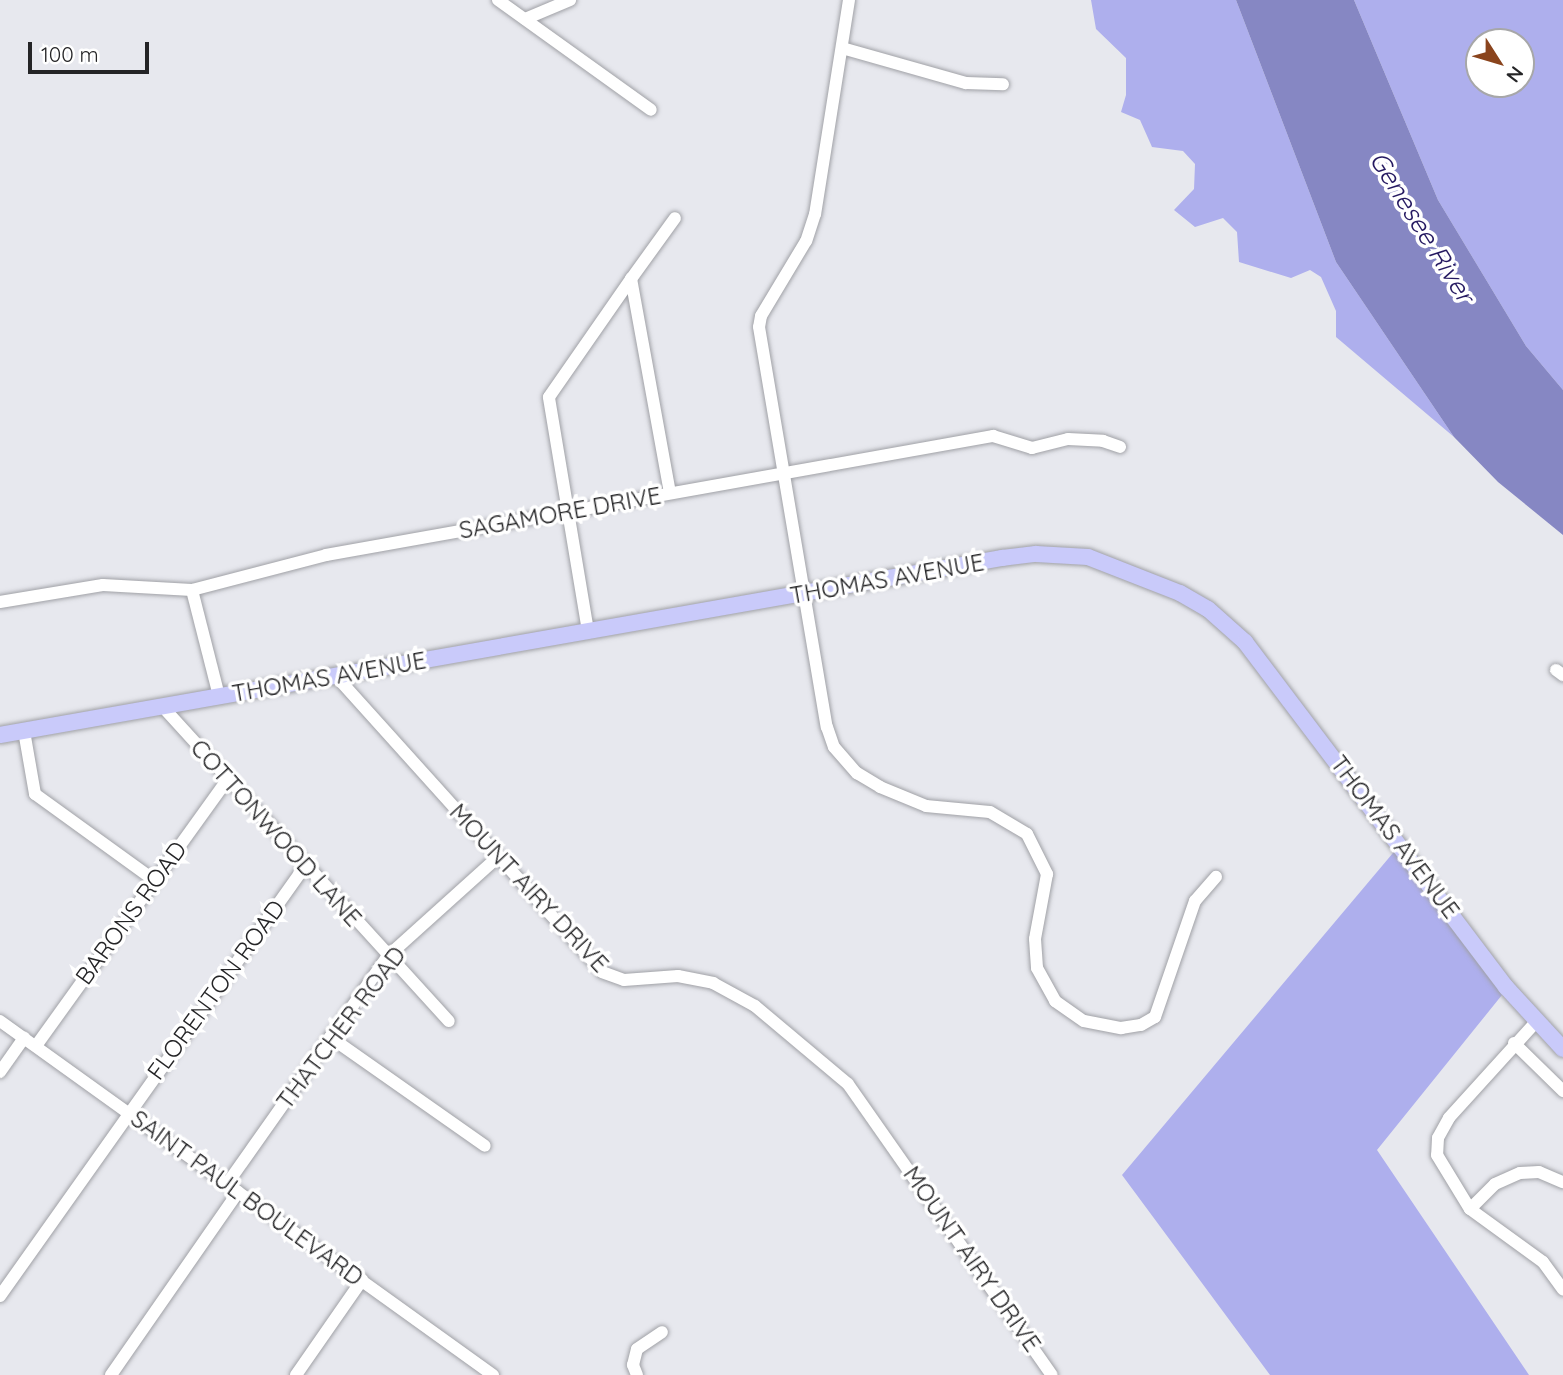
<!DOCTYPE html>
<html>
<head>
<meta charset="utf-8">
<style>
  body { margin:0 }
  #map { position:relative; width:1563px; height:1375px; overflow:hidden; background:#e7e8ee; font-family:Quicksand,sans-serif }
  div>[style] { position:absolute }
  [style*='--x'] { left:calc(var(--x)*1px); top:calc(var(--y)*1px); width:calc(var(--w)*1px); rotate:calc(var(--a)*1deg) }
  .green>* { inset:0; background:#aeafed }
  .water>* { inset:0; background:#8687c3 }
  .roads { filter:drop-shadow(0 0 2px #a0a1a6) drop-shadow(0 0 2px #a0a1a6) }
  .minor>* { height:12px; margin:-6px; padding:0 6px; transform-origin:6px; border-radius:6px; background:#fff }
  .major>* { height:16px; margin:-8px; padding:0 8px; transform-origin:8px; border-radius:8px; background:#c9cafa }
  span { translate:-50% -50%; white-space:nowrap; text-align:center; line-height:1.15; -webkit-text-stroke:7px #fff; paint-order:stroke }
  .street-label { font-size:24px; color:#242426 }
  .water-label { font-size:26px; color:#251961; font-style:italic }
  .north { position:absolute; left:1465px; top:28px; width:70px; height:70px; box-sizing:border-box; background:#fff; border:2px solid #a7a7a8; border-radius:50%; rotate:127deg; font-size:19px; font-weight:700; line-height:28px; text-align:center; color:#242426 }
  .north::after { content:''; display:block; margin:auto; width:24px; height:32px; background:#8a441d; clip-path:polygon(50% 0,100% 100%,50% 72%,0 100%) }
  .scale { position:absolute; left:28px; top:42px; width:121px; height:32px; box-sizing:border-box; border:4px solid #242426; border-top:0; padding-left:9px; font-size:21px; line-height:24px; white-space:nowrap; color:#242426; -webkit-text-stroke:5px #fff; paint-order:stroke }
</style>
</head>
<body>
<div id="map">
  <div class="green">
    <div style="clip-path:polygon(1091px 0,1236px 0,1336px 262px,1454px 437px,1336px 337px,1336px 311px,1321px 277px,1310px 270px,1291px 278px,1239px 262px,1237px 232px,1223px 218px,1195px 227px,1174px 210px,1194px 189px,1195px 164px,1183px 151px,1152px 147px,1140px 120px,1121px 112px,1126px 95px,1126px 58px,1096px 29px)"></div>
    <div style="clip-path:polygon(evenodd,1354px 0,1563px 0,1563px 390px,1526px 346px,1438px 200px,1354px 0,1479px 42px,1521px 42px,1521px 84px,1479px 84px,1479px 42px)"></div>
    <div style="clip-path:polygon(1398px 847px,1506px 990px,1377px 1150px,1529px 1375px,1270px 1375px,1122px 1175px)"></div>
  </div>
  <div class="water">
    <div style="clip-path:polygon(1236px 0,1354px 0,1438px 200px,1526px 346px,1563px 390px,1563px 535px,1498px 482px,1454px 437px,1336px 262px)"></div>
  </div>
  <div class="roads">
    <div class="minor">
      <div style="--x:498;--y:0;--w:188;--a:35.7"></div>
      <div style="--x:849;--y:0;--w:217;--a:99"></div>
      <div style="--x:815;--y:214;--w:28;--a:108"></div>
      <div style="--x:806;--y:241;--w:87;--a:121"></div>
      <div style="--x:761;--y:316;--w:11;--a:100"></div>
      <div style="--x:759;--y:327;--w:406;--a:80.4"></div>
      <div style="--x:827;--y:727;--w:21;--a:71"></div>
      <div style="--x:834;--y:747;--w:35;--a:49"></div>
      <div style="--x:857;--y:773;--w:27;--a:31"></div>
      <div style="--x:880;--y:787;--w:50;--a:22.4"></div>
      <div style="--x:926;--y:806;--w:64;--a:5.4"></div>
      <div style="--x:990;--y:812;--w:43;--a:30.7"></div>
      <div style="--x:1027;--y:834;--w:45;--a:63.4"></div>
      <div style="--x:1047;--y:874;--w:66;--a:100.5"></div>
      <div style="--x:1035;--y:939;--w:29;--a:86"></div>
      <div style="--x:1037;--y:968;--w:38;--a:61"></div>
      <div style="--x:1055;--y:1001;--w:35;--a:35"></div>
      <div style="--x:1084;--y:1021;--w:38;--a:11"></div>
      <div style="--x:1121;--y:1028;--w:20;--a:-9"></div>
      <div style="--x:1141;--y:1025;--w:16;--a:-30"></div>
      <div style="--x:1155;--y:1017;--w:123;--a:-71"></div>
      <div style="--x:1195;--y:901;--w:32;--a:-49"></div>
      <div style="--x:525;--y:19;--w:49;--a:-22.9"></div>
      <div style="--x:842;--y:48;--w:129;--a:15.8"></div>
      <div style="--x:966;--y:83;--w:37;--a:2"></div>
      <div style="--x:670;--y:493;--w:218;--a:-100.3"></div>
      <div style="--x:631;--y:279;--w:75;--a:-54.2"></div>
      <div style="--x:192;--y:590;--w:109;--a:75.7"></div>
      <div style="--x:0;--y:602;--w:104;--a:-9.4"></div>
      <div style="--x:103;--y:585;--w:89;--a:3.2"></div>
      <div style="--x:192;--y:590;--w:138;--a:-14.6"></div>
      <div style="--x:326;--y:555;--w:678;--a:-10.12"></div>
      <div style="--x:993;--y:436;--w:41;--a:17.1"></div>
      <div style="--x:1032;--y:448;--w:37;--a:-14"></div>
      <div style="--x:1068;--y:439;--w:35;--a:3"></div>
      <div style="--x:1103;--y:441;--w:18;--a:19"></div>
      <div style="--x:588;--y:631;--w:237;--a:-99.5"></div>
      <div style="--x:549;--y:397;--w:144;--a:-55.2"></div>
      <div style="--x:1556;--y:670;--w:9;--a:36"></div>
      <div style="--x:335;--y:675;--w:399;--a:48"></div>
      <div style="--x:602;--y:972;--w:23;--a:20"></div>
      <div style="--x:624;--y:980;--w:54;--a:-4.2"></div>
      <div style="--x:678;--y:976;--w:36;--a:11"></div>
      <div style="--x:713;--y:983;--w:48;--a:28.7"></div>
      <div style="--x:755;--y:1006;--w:121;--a:40"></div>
      <div style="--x:848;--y:1084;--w:355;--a:55"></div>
      <div style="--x:162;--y:706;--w:426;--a:47.7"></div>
      <div style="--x:24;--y:731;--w:64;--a:80.1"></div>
      <div style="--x:35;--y:794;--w:147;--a:35.9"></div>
      <div style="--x:0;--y:1021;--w:607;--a:35.68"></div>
      <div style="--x:1535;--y:1023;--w:128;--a:132.2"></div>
      <div style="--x:1449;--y:1118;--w:23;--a:119"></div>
      <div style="--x:1438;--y:1138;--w:17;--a:93"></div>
      <div style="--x:1437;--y:1155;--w:63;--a:58.6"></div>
      <div style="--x:1470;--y:1209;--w:90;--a:36"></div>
      <div style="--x:1543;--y:1262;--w:34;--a:54"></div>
      <div style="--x:330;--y:1037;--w:189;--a:35.1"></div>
      <div style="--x:1514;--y:1043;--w:69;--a:44.4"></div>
      <div style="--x:36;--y:1046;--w:327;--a:-54.3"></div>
      <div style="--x:0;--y:1072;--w:42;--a:-54.8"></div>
      <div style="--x:227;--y:1184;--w:279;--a:-54.8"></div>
      <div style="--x:388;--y:956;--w:149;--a:-42"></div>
      <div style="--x:1470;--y:1209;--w:35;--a:-45"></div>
      <div style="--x:1495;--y:1184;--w:27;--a:-24"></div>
      <div style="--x:1520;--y:1173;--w:19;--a:-3"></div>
      <div style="--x:1539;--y:1172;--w:26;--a:23"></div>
      <div style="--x:0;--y:1296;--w:527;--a:-54.65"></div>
      <div style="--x:111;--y:1375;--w:223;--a:-55.2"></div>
      <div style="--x:296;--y:1375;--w:116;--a:-55.2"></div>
      <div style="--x:637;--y:1375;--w:11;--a:-112"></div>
      <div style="--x:633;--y:1365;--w:16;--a:-76"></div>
      <div style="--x:637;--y:1349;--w:30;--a:-34"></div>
    </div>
    <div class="major">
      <div style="--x:0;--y:735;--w:1018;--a:-10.02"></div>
      <div style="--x:1002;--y:558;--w:34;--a:-7"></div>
      <div style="--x:1036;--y:554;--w:52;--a:3.3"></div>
      <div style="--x:1088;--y:557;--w:99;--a:21.4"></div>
      <div style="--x:1180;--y:593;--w:32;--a:30"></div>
      <div style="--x:1208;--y:609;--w:50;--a:41.7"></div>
      <div style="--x:1245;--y:642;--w:433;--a:52.9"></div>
      <div style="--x:1506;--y:987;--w:84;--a:47.4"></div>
    </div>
  </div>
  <div class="street-label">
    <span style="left:560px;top:513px;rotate:-10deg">SAGAMORE DRIVE</span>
    <span style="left:887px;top:579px;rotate:-10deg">THOMAS AVENUE</span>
    <span style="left:329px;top:677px;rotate:-10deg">THOMAS AVENUE</span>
    <span style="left:276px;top:833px;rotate:48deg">COTTONWOOD LANE</span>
    <span style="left:1395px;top:837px;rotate:53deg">THOMAS AVENUE</span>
    <span style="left:529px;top:888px;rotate:47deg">MOUNT AIRY DRIVE</span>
    <span style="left:131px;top:913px;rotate:-54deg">BARONS ROAD</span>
    <span style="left:216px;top:990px;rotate:-54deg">FLORENTON ROAD</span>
    <span style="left:341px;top:1028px;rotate:-53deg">THATCHER ROAD</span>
    <span style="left:247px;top:1198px;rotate:36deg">SAINT PAUL BOULEVARD</span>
    <span style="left:972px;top:1259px;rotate:55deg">MOUNT AIRY DRIVE</span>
  </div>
  <div class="water-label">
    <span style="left:1422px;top:227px;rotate:58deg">Genesee River</span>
  </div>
  <div class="north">N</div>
  <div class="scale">100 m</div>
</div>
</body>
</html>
